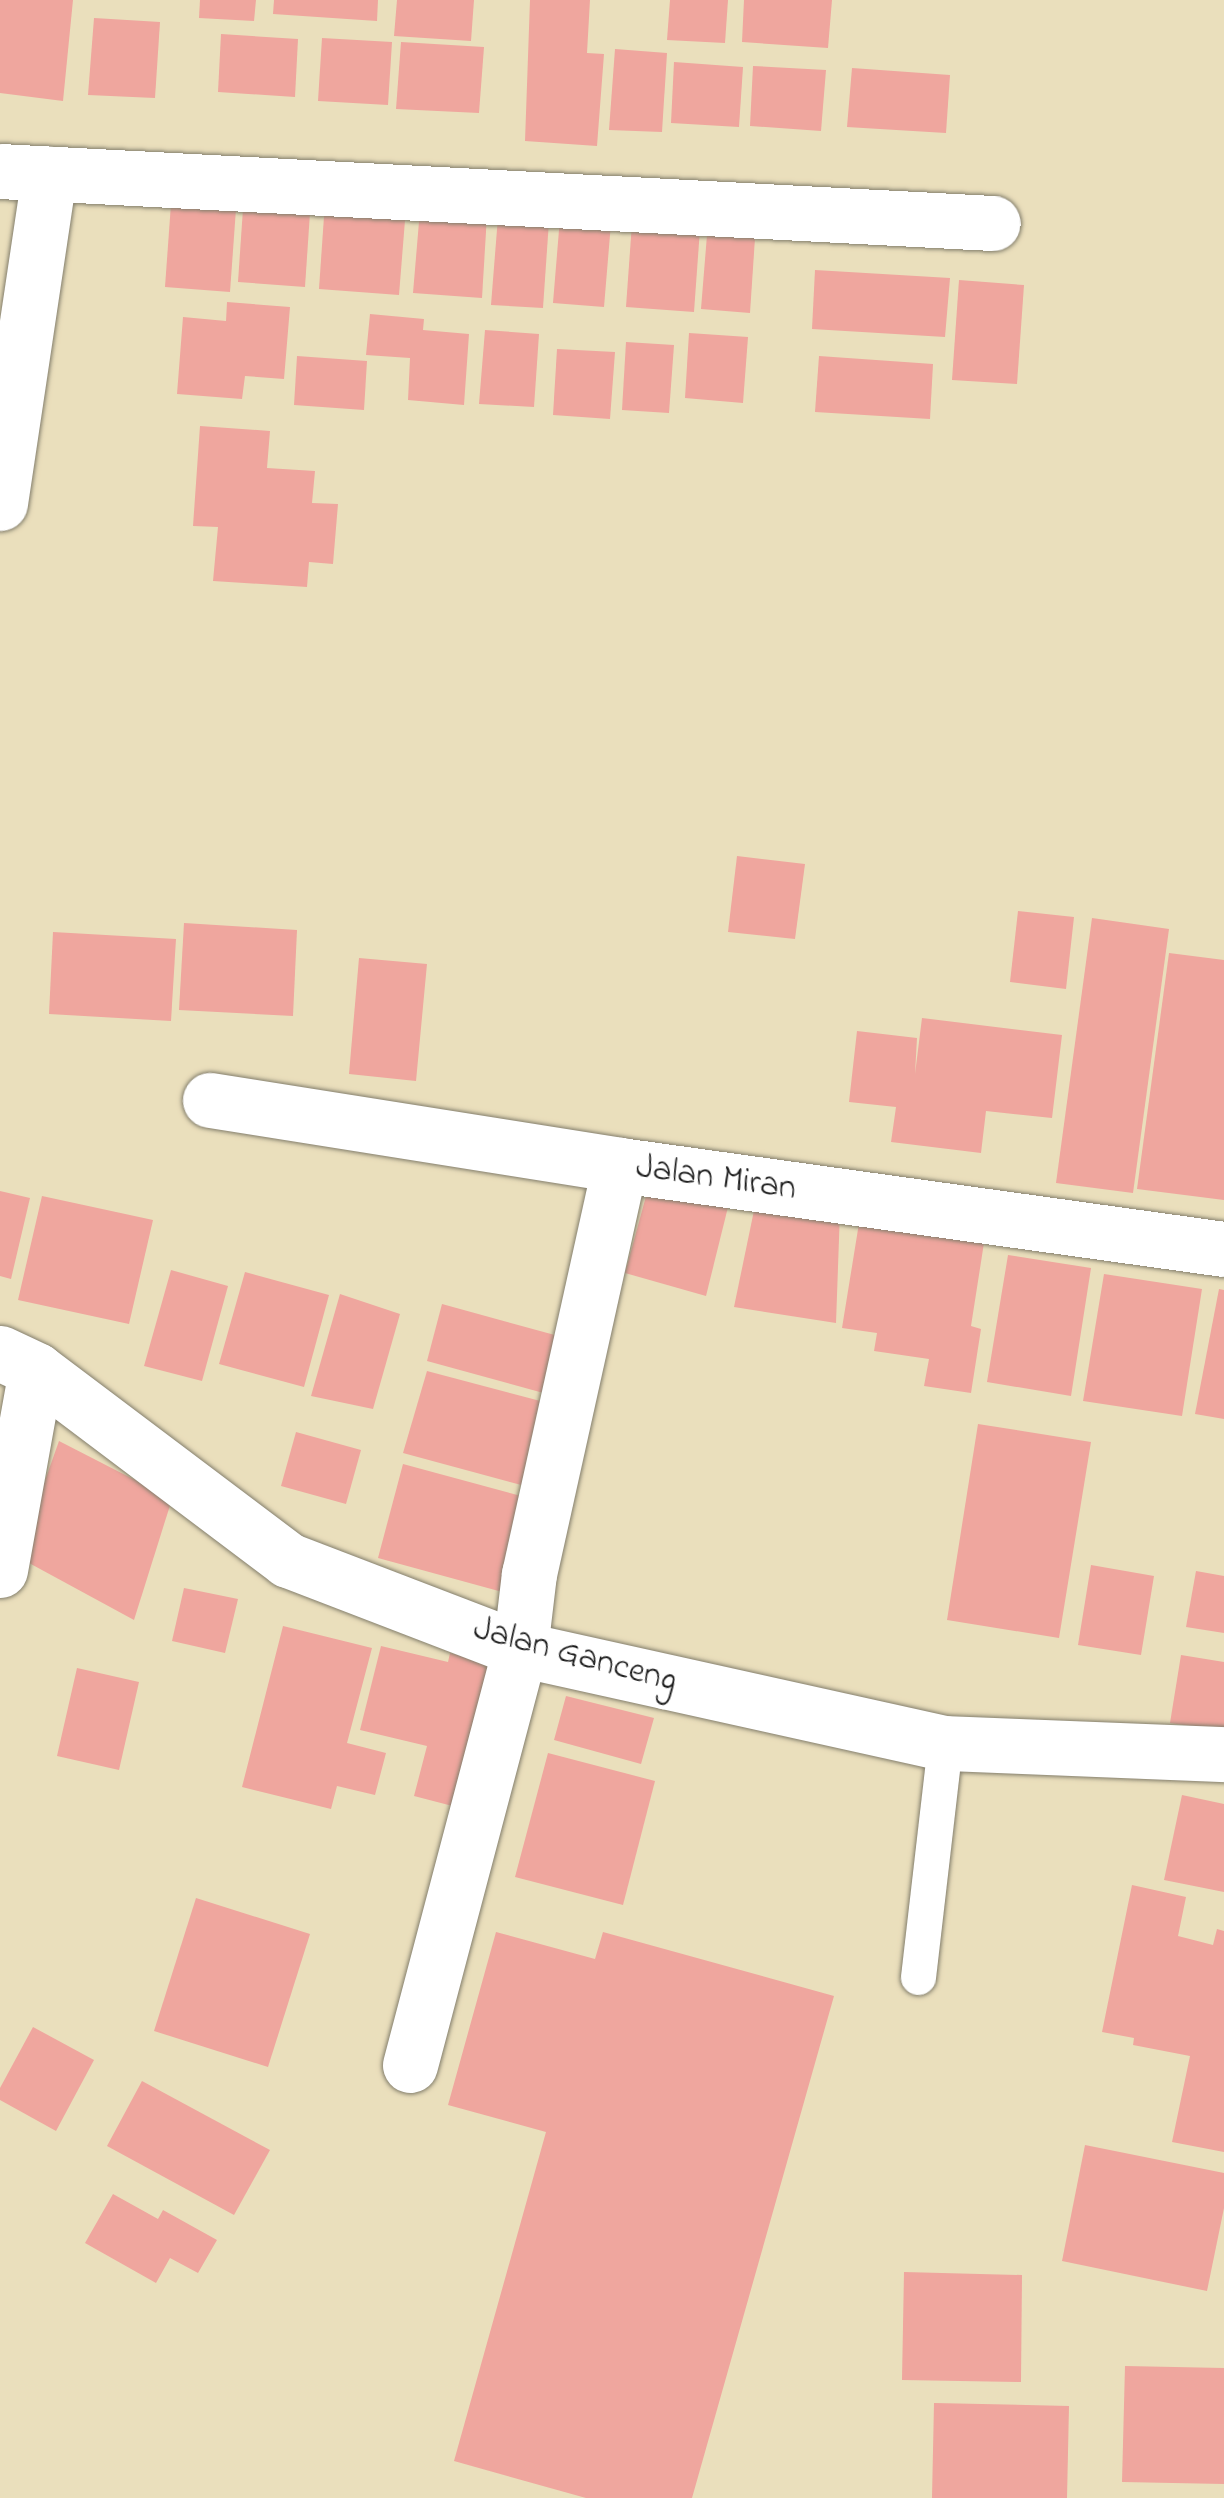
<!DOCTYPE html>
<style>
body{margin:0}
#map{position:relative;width:1224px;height:2498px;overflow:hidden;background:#eadfbc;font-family:"Indie Flower",sans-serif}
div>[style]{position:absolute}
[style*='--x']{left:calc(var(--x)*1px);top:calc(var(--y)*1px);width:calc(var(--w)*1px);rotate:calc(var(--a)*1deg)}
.building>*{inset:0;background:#efa69e}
.roads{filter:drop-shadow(0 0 2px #837e6c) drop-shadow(0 0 2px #837e6c)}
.service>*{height:35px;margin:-17.5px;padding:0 17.5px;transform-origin:17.5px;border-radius:17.5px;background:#fff}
.minor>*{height:55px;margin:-27.5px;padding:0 27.5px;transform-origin:27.5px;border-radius:27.5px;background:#fff}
.tertiary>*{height:55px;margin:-27.5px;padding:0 27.5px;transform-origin:27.5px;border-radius:27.5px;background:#fff}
span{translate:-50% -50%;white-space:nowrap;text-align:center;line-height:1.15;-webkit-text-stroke:8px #fff;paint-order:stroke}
.street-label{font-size:35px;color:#1c1c1c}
</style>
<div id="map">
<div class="building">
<i style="clip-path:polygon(0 0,73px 0,63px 101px,0 93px)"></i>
<i style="clip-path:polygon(200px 0,256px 0,254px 21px,199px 18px)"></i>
<i style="clip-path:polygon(274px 0,378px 0,377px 21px,273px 14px)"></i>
<i style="clip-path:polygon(397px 0,474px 0,471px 41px,394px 36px)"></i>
<i style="clip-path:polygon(530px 0,590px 0,587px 53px,604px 54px,597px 146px,525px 141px)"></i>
<i style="clip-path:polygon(670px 0,728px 0,725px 43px,667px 40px)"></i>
<i style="clip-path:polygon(744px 0,832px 0,828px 48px,742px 42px)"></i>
<i style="clip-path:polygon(94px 18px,160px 22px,155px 98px,88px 95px)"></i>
<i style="clip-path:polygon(221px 34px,298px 39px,295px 97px,218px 92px)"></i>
<i style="clip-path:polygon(322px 38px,392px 42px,388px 105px,318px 101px)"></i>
<i style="clip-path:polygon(401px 42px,484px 47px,479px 113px,396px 109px)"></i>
<i style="clip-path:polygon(615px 49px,667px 53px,662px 132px,609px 130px)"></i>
<i style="clip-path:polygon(674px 62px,743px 67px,739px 127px,671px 123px)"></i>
<i style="clip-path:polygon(753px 66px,826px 70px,821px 131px,750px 126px)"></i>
<i style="clip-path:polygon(852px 68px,950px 75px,946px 133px,847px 127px)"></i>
<i style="clip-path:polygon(172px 190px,237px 195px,230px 292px,165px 287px)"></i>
<i style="clip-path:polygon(244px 194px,311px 198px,305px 287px,238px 282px)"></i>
<i style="clip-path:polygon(325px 202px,406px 208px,399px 295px,319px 289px)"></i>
<i style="clip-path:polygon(420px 210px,487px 215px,482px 298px,413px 293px)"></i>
<i style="clip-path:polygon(498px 217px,549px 221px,543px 308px,491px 305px)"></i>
<i style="clip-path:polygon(560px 218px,611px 223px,604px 307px,553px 303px)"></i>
<i style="clip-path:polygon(632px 223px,700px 229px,694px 312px,626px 307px)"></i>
<i style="clip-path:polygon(707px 235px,755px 238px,750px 313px,701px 309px)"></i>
<i style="clip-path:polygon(815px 270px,950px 278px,945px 337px,812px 329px)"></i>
<i style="clip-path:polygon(959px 280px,1024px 285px,1017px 384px,952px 380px)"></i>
<i style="clip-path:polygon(227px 302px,290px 307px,284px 379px,245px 376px,242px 399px,177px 394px,183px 317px,226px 321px)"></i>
<i style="clip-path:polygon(370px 314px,424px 319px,423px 330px,469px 334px,464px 405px,408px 400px,410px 358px,366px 355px)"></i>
<i style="clip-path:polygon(485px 330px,539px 334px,534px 407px,479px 404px)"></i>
<i style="clip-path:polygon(689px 333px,748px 337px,743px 403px,685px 398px)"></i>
<i style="clip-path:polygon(626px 342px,674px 345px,669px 413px,622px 410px)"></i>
<i style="clip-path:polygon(557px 349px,615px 352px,610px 419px,553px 415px)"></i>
<i style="clip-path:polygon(297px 356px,367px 361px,364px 410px,294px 405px)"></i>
<i style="clip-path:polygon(819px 356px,933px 364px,930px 419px,815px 412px)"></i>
<i style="clip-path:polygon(200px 426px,270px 431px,267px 468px,315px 471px,312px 503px,338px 504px,333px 564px,309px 562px,307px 587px,213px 581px,218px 527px,193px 526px)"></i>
<i style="clip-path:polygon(737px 856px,805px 864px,795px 939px,728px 932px)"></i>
<i style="clip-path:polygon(1018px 911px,1074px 917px,1066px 989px,1010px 982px)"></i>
<i style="clip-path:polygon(1092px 918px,1169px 929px,1133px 1193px,1056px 1183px)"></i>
<i style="clip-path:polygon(184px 923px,297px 930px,293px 1016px,179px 1010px)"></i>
<i style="clip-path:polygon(53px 932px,176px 939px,171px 1021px,49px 1014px)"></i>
<i style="clip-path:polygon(1169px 953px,1224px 960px,1224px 1200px,1137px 1189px)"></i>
<i style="clip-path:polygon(359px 958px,427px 964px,416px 1081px,349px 1074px)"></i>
<i style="clip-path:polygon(922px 1018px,1062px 1035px,1052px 1118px,986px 1111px,981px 1153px,891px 1142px,896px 1107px,849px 1102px,857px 1031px,917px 1038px,915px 1074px)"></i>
<i style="clip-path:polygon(651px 1178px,729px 1203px,706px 1296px,625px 1273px)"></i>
<i style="clip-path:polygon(0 1191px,30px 1198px,11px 1279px,0 1276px)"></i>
<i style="clip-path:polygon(42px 1196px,153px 1220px,129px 1324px,18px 1300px)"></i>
<i style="clip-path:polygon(757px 1196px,840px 1211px,836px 1323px,734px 1307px)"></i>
<i style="clip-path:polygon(860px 1217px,986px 1230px,971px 1326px,981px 1329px,971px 1393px,924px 1386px,929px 1359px,874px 1351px,877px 1333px,842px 1328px)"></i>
<i style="clip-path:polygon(1008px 1255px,1091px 1268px,1071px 1396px,987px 1382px)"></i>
<i style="clip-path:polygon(171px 1270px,228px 1286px,202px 1381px,144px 1366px)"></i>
<i style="clip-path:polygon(245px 1272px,329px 1295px,304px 1387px,219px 1364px)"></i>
<i style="clip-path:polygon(1104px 1274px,1202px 1289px,1182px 1416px,1083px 1401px)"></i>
<i style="clip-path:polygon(1219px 1289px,1224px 1290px,1224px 1419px,1195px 1414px)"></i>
<i style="clip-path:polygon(340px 1294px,400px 1314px,373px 1409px,311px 1396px)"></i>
<i style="clip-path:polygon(442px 1304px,562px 1337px,547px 1394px,427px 1361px)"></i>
<i style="clip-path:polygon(427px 1371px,548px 1403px,525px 1486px,403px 1453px)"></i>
<i style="clip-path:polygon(978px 1424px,1091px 1442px,1059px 1638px,947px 1620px)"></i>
<i style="clip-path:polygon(296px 1432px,361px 1450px,346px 1504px,281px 1486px)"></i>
<i style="clip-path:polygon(59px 1441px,172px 1499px,134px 1620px,18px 1557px)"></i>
<i style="clip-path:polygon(403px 1464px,532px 1499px,506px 1593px,378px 1558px)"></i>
<i style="clip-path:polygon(1091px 1565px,1154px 1576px,1141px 1655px,1078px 1645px)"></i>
<i style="clip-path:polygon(1196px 1571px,1224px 1576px,1224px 1633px,1186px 1627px)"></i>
<i style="clip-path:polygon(184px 1588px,238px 1599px,225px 1653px,172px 1641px)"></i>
<i style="clip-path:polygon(283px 1626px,372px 1648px,347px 1743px,386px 1753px,375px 1795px,337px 1786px,331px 1809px,242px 1787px)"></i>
<i style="clip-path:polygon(381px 1646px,448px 1662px,450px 1653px,501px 1666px,464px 1809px,414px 1796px,427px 1746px,360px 1730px)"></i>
<i style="clip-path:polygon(1181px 1655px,1224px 1662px,1224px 1731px,1170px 1723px)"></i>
<i style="clip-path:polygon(77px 1668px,139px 1682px,119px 1770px,57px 1756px)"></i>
<i style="clip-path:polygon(566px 1696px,654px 1718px,641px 1764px,554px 1740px)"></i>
<i style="clip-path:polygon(548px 1753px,655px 1781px,623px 1905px,515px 1877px)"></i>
<i style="clip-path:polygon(1182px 1795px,1224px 1804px,1224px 1892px,1164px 1880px)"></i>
<i style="clip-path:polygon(1132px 1885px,1186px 1897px,1178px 1936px,1213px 1945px,1217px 1929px,1224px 1931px,1224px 2152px,1172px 2142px,1190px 2056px,1133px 2045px,1134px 2038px,1102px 2032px)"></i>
<i style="clip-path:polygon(196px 1898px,310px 1934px,268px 2067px,154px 2031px)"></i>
<i style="clip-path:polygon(496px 1932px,595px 1959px,603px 1932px,834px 1996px,692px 2498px,586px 2498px,454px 2461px,546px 2132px,448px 2105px)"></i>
<i style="clip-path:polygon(33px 2027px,94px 2060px,56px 2131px,0 2100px,0 2088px)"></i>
<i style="clip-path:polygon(142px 2081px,270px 2150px,234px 2215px,107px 2146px)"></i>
<i style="clip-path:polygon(1085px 2145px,1224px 2173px,1224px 2208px,1207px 2291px,1062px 2261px)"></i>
<i style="clip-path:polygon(113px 2194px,158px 2219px,163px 2210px,217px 2240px,198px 2273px,170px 2258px,156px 2283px,85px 2243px)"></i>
<i style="clip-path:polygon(904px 2272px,1022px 2275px,1021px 2382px,902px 2380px)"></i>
<i style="clip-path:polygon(1125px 2366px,1224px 2368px,1224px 2484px,1122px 2482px)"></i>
<i style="clip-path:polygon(934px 2403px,1069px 2406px,1067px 2498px,932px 2498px)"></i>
</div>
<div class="roads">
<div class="service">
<i style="--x:918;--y:1977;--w:236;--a:-83.4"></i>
</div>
<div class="minor">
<i style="--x:0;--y:171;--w:994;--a:3"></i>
<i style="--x:0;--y:503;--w:333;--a:-81.5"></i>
<i style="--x:210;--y:1100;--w:415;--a:9"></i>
<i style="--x:620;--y:1165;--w:610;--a:7.92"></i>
<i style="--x:0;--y:1570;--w:203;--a:-79.8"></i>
<i style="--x:410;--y:2065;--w:430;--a:-75.2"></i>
<i style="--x:520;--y:1649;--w:76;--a:-83.2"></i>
<i style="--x:529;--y:1574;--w:419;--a:-77.5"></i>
</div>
<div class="tertiary">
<i style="--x:0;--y:1353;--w:40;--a:25"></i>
<i style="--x:36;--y:1370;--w:316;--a:37"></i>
<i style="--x:288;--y:1560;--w:248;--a:21"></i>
<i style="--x:520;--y:1649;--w:435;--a:12.5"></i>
<i style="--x:945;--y:1743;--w:279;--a:2.3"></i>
</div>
</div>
<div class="street-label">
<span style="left:716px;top:1179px;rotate:8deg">Jalan Miran</span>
<span style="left:575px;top:1656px;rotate:15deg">Jalan Ganceng</span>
</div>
</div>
